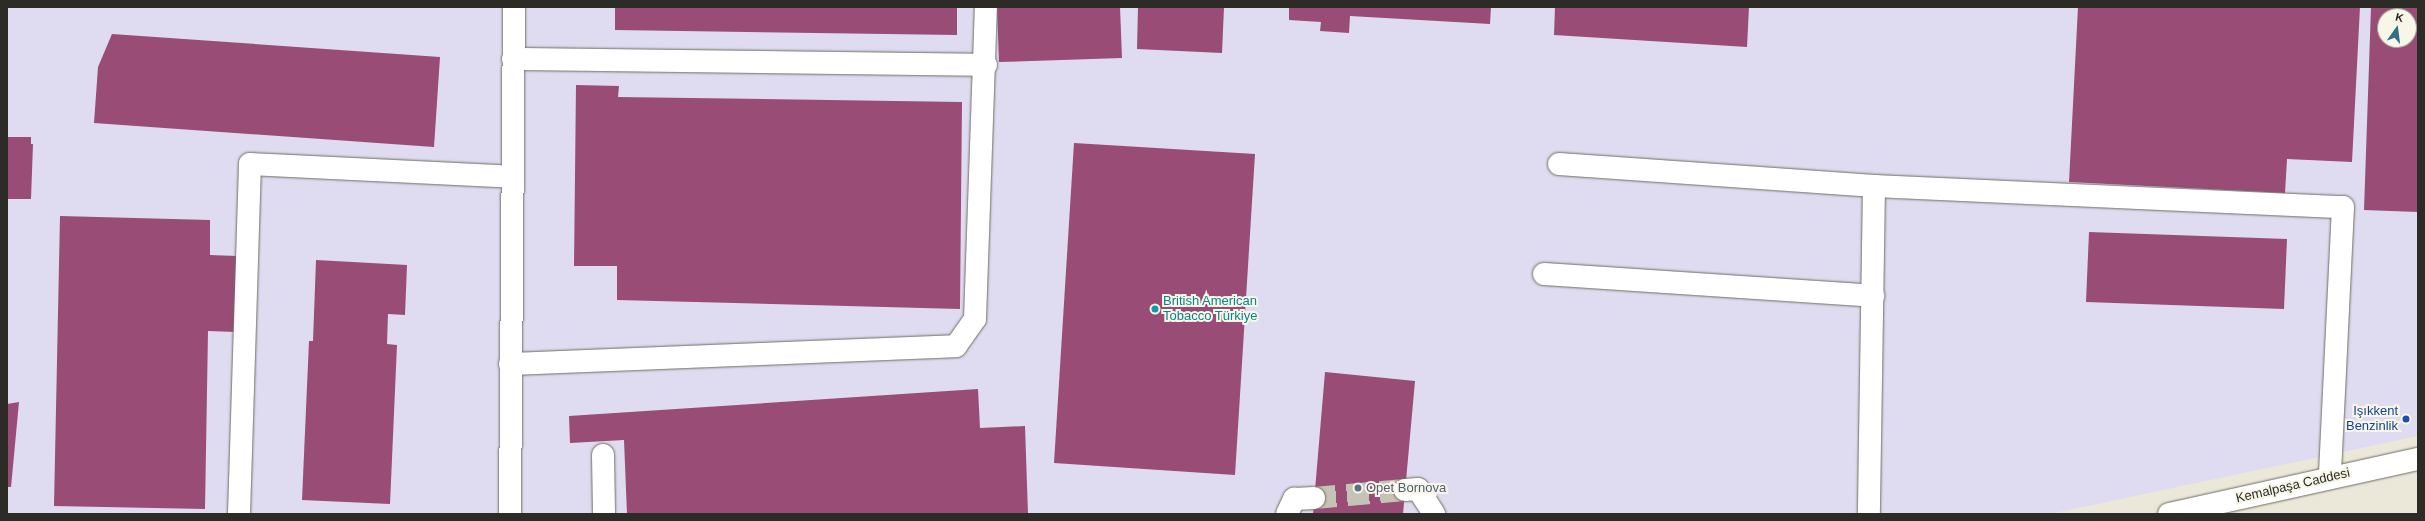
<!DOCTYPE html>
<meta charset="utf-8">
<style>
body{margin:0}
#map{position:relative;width:2425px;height:521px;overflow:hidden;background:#ebe8da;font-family:Arial,sans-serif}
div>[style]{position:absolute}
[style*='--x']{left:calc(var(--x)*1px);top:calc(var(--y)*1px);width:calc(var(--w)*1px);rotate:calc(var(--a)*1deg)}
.industrial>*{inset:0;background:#dfdbf0}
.building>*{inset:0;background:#984c76}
.minor-tunnel>*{height:22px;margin-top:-11px;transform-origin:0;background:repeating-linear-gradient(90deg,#c5c2b6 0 22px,transparent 0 33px)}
.roads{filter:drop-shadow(0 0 1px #6f6d61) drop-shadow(0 0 1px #6f6d61)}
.minor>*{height:22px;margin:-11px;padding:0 11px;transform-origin:11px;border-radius:11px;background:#fff}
.major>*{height:22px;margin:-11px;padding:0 11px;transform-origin:11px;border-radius:11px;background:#fff}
.dots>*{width:11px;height:11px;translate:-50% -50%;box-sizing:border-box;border:2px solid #f8f6e7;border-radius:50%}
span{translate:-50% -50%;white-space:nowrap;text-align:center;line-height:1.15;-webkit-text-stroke:4px #f8f6e7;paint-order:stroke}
.culture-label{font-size:13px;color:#0d838f}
.left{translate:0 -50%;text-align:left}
.transit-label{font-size:13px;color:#164399}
.right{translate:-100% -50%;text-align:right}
.street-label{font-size:13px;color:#2c2b26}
.service-label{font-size:13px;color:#4e5e75}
.frame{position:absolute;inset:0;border:8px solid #2c2b26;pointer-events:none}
.north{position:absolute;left:2377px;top:8px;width:40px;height:40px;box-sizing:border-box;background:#f8f6e7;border:1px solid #a6a59a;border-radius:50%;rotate:14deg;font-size:11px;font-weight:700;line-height:16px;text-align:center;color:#2c2b26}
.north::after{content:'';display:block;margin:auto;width:14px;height:18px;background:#307084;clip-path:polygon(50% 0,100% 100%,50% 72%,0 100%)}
</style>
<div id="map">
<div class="industrial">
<i style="clip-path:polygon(evenodd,7px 7px,2418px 7px,2418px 436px,2050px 514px,7px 514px,7px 7px,2385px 16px,2409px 16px,2409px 40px,2385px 40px,2385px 16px)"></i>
</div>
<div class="building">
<i style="clip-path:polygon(615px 7px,957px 7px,957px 35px,615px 30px)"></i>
<i style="clip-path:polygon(997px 7px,1120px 7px,1122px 58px,999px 62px)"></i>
<i style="clip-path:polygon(1138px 7px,1224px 7px,1222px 53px,1137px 49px)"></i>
<i style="clip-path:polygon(1289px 7px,1491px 7px,1490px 24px,1350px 16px,1349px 33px,1320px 31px,1321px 22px,1289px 20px)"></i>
<i style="clip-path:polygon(1555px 7px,1749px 7px,1747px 47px,1554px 35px)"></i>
<i style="clip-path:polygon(2078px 7px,2360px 7px,2352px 162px,2287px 159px,2285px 193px,2069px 182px)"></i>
<i style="clip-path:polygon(evenodd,2371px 7px,2418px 7px,2418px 212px,2364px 210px,2371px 7px,2385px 16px,2409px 16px,2409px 40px,2385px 40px,2385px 16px)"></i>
<i style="clip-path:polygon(112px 34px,440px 57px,434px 147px,94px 123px,98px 67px)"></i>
<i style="clip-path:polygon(576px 85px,619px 86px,618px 97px,962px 102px,960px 309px,617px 300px,617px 266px,574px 266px)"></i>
<i style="clip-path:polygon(7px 137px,31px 137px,31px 144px,33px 144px,31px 199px,7px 199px)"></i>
<i style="clip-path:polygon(1074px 143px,1255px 154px,1235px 475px,1054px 463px)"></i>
<i style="clip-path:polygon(60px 216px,210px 220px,210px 255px,237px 256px,236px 332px,208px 331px,205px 509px,54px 506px)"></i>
<i style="clip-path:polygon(2089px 232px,2287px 239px,2284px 309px,2086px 302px)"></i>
<i style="clip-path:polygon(316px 260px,407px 265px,405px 315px,388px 314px,387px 344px,397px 345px,390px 504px,302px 500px,309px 341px,313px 341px)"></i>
<i style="clip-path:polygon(1325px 372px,1415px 381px,1403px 514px,1313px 514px)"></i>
<i style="clip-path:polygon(978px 389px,980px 428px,1025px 426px,1028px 514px,627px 514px,624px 440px,570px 443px,569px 416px)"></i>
<i style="clip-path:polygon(19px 402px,11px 487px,7px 487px,7px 404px)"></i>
</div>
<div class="minor-tunnel">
<i style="--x:1314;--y:498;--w:91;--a:-5"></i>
</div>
<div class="roads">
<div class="minor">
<i style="--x:513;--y:59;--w:473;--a:0.7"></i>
<i style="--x:1559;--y:164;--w:316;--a:4"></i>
<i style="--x:1874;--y:186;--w:328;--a:90.9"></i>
<i style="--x:1874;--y:186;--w:469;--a:2.6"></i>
<i style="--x:2343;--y:207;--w:270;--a:92.8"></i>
<i style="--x:1544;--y:274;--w:330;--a:3.8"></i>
<i style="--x:510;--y:364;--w:446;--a:-2.3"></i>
<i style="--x:956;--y:346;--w:33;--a:-55"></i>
<i style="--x:975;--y:319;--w:312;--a:-88"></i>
<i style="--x:603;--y:455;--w:59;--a:89"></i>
<i style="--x:1405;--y:490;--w:13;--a:-4"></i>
<i style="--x:1418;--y:489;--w:30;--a:57"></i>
<i style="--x:239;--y:514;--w:350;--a:-88.2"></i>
<i style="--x:250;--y:164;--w:262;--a:2.8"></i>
<i style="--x:510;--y:514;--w:507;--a:-89.55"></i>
<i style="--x:1287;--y:514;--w:17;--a:-65"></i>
<i style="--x:1294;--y:499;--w:20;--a:-3"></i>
</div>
<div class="major">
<i style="--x:2169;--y:514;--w:255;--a:-12.5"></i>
</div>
</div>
<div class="dots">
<i style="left:1155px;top:309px;background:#0f9aa8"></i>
<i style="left:2406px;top:419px;background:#1a4fb4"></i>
<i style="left:1358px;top:488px;background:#5c6f8a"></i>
</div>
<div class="culture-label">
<span class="left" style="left:1163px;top:309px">British American<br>Tobacco Türkiye</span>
</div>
<div class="transit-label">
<span class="right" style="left:2398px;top:419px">Işıkkent<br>Benzinlik</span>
</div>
<div class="street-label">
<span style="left:2293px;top:486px;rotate:-13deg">Kemalpaşa Caddesi</span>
</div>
<div class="service-label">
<span class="left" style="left:1366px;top:488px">Opet Bornova</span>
</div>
<div class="frame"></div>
<div class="north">K</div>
</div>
